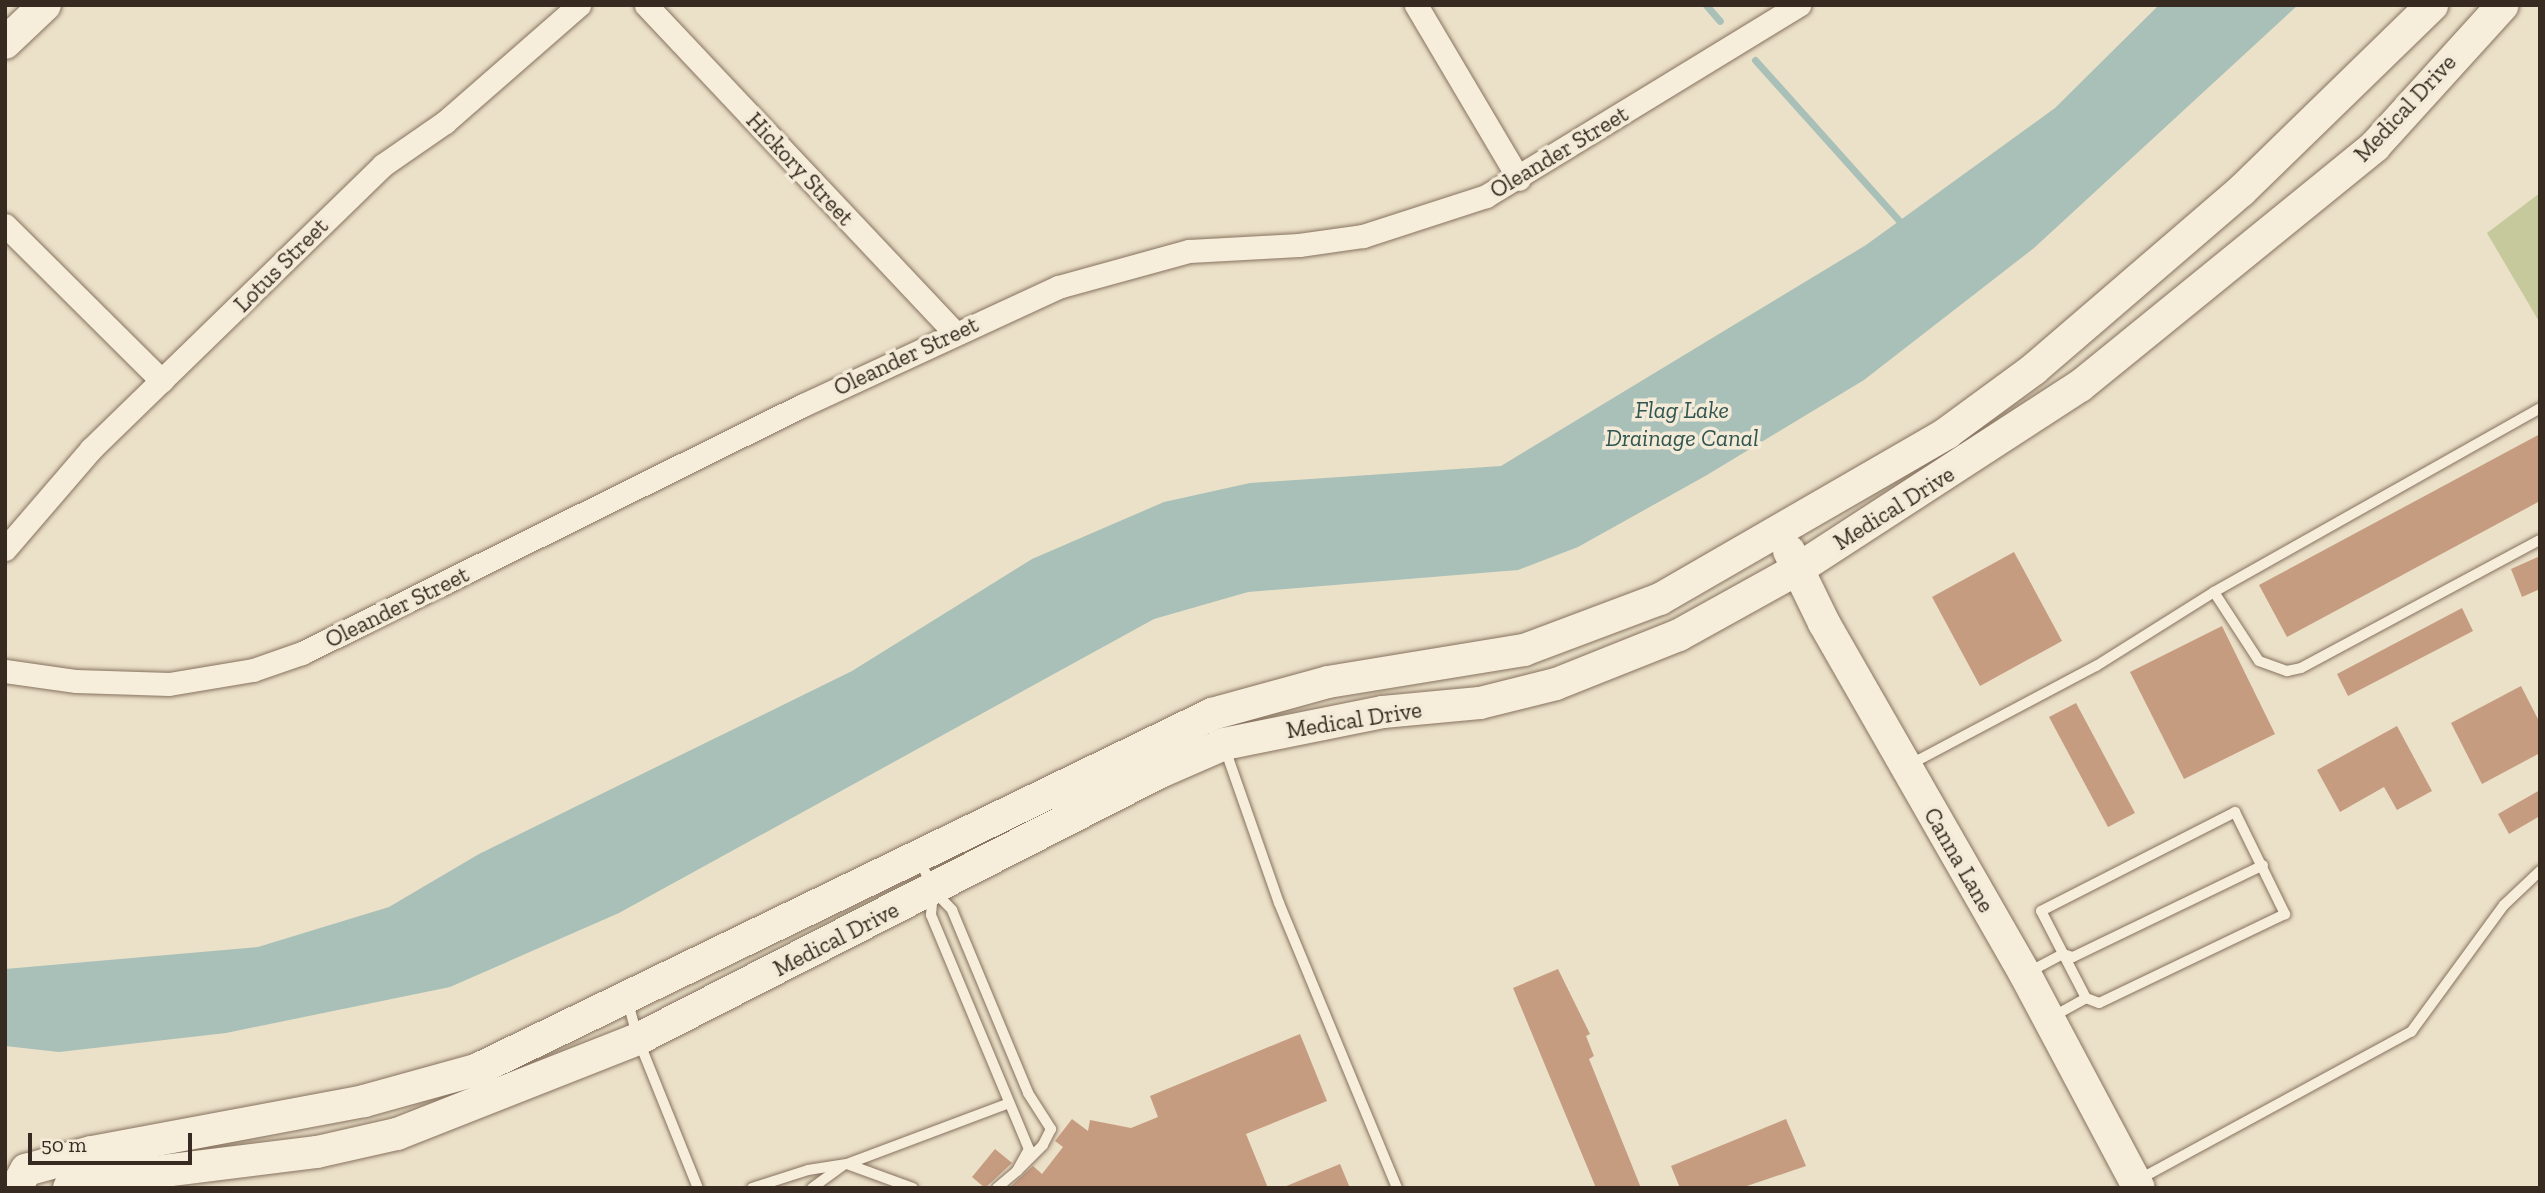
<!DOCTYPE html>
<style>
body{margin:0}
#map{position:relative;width:2545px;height:1193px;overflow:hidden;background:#ebe0c8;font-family:"Zilla Slab",serif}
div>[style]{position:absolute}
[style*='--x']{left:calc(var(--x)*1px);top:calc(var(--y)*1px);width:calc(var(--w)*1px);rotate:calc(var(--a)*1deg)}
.green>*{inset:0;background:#c5c99c}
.water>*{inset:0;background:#a8c0b8}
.stream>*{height:7px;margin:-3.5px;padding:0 3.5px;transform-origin:3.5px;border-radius:3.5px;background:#a8c0b8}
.building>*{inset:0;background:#c69c81}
.roads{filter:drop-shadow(0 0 2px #86725e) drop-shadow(0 0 2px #86725e)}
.lane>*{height:10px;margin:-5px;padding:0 5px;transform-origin:5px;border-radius:5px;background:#f6eddb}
.street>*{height:23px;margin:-11.5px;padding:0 11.5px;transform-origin:11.5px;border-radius:11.5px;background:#f6eddb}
.secondary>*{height:32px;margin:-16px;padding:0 16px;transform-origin:16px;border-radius:16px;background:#f6eddb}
span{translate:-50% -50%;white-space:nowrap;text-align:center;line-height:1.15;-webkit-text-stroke:7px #f3ead7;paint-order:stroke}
.street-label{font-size:23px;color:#372b21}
.water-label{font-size:24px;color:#315652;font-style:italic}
.frame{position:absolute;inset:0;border:7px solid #372b21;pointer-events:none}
.scale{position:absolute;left:28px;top:1133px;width:164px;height:32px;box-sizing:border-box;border:4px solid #372b21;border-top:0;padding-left:9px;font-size:21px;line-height:24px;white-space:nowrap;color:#372b21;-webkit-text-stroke:5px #f3ead7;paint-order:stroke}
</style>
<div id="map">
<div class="green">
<i style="clip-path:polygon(2540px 193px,2540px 323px,2487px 233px)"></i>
</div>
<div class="water">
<i style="clip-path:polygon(2159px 5px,2298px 5px,2034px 248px,1864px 380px,1707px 475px,1578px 547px,1518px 570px,1248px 592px,1154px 619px,619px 913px,450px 987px,226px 1033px,59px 1052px,5px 1046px,5px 969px,258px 947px,389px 907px,479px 854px,852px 671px,1032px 559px,1164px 502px,1250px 483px,1501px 466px,1866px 245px,2055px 108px)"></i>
</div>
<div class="stream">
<i style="--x:1706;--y:5;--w:21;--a:49"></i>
<i style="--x:1755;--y:60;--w:223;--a:48.1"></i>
</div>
<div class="building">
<i style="clip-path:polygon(2540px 434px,2540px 501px,2287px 637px,2259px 585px)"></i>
<i style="clip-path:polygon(2014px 552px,2062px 641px,1980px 686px,1932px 597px)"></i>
<i style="clip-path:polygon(2540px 556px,2540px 589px,2522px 597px,2511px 569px)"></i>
<i style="clip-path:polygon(2462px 608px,2473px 631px,2348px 696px,2337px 674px)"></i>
<i style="clip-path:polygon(2222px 626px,2275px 734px,2184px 779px,2130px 672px)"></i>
<i style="clip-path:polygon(2521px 686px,2540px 723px,2540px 753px,2482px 784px,2451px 723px)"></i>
<i style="clip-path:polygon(2076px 703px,2135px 813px,2108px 827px,2049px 717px)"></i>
<i style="clip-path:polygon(2397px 726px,2432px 791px,2397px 810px,2384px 787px,2340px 812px,2317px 770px)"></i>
<i style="clip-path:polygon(2540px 790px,2540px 816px,2509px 834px,2498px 814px)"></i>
<i style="clip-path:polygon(1558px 969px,1590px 1034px,1586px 1036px,1594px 1056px,1589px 1059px,1641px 1188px,1596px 1188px,1513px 988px)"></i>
<i style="clip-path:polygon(1300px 1034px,1327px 1101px,1246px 1134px,1268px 1188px,1009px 1188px,1033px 1166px,1042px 1174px,1063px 1147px,1055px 1141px,1072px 1119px,1088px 1131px,1090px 1120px,1131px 1128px,1158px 1117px,1150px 1096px)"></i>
<i style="clip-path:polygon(1786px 1119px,1806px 1166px,1741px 1188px,1680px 1188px,1671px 1166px)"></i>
<i style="clip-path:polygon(995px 1149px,1012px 1163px,985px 1188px,972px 1177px)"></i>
<i style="clip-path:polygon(1340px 1164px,1350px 1188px,1284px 1188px,1284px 1187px)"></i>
</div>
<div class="roads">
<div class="lane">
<i style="--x:2214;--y:592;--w:82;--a:56.9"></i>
<i style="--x:2259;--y:661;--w:30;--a:20"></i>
<i style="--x:2287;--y:671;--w:14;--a:-12"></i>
<i style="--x:2301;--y:668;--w:271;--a:-28.2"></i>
<i style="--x:1224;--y:746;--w:166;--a:70.7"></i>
<i style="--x:1279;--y:903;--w:308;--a:67.5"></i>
<i style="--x:1907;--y:766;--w:214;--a:-27.9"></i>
<i style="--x:2096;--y:666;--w:139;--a:-32.1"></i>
<i style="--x:2214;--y:592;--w:374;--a:-29.4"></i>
<i style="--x:2235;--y:812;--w:114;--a:63.9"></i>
<i style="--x:2285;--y:914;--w:206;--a:154.4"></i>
<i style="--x:2099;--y:1003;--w:14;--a:-159"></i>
<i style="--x:2086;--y:998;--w:98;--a:-117.3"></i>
<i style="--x:2041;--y:911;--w:218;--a:-27"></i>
<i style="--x:919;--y:858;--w:35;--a:66"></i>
<i style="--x:933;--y:890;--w:28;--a:46"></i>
<i style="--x:952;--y:910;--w:198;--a:67.4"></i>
<i style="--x:1028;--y:1093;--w:43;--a:57.4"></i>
<i style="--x:1051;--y:1129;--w:18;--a:117"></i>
<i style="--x:1043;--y:1145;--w:37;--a:135"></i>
<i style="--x:933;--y:892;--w:23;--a:95"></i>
<i style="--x:931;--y:915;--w:254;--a:67.3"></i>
<i style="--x:1029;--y:1149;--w:25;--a:119"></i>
<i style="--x:1017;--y:1171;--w:26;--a:140"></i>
<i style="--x:2029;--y:972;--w:38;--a:-28"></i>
<i style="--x:2063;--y:954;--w:10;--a:17"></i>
<i style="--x:2073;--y:957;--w:211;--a:-25.8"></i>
<i style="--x:627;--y:999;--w:41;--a:74.6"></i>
<i style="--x:638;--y:1039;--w:161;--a:68.1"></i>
<i style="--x:2052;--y:1017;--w:39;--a:-29"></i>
<i style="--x:847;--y:1164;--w:70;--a:20"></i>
<i style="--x:2138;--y:1180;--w:311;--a:-28.5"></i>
<i style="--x:2411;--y:1032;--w:157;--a:-53.8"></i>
<i style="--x:2504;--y:905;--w:50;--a:-43.4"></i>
<i style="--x:752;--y:1188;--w:59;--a:-17.8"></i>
<i style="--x:808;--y:1170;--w:39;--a:-9"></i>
<i style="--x:847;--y:1164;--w:171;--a:-20.6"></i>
<i style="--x:812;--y:1188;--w:39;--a:-36"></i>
</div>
<div class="street">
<i style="--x:646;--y:5;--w:449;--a:46.7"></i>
<i style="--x:1416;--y:5;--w:202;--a:59.4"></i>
<i style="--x:5;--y:225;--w:221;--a:44.8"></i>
<i style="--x:5;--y:549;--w:132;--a:-49.3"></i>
<i style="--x:91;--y:449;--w:407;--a:-44.2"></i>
<i style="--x:383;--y:165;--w:75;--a:-34.7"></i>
<i style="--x:445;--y:122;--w:178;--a:-41.1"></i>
<i style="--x:5;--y:671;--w:72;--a:8"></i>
<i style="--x:76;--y:681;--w:93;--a:1.8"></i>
<i style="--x:169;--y:684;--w:85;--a:-9.5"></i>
<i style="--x:253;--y:670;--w:52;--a:-19.1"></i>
<i style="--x:302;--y:653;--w:559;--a:-26.34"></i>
<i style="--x:803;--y:405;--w:281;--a:-24.8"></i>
<i style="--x:1058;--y:287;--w:136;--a:-15.4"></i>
<i style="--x:1189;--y:251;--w:110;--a:-3.1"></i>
<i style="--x:1299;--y:245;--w:65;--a:-8"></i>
<i style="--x:1363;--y:236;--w:129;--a:-18"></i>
<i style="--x:1486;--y:196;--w:367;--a:-31.4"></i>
</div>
<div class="secondary">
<i style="--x:5;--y:43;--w:55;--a:-43.5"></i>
<i style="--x:1789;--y:551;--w:80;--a:64.1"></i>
<i style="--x:1824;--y:623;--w:404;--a:60.2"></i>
<i style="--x:2025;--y:974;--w:242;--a:62"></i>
<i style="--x:16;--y:1188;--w:21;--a:-61"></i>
<i style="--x:26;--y:1170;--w:68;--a:-15.3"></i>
<i style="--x:92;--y:1152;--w:277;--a:-10.6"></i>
<i style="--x:364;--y:1101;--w:116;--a:-15.5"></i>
<i style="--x:476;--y:1070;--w:818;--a:-25.81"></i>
<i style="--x:1212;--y:714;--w:120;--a:-15.4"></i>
<i style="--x:1328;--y:682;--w:199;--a:-9.3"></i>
<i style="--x:1524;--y:650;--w:145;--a:-20.6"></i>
<i style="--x:1660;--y:599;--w:332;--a:-30"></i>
<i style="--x:1947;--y:433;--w:108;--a:-36.3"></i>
<i style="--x:2034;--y:369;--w:273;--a:-40.7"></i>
<i style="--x:2241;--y:191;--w:267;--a:-44.2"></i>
<i style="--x:69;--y:1188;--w:16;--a:-27"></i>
<i style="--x:83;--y:1181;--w:236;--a:-7.1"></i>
<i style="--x:317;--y:1152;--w:82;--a:-12.7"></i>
<i style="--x:397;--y:1134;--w:259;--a:-21.5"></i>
<i style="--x:638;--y:1039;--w:586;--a:-27.09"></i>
<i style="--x:1160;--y:772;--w:70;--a:-23.6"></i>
<i style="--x:1224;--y:744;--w:162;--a:-11.4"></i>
<i style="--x:1383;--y:712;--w:97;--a:-5.3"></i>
<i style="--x:1480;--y:703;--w:78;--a:-14"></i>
<i style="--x:1556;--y:684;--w:132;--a:-21.7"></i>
<i style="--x:1679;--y:635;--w:136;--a:-29"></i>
<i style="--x:1798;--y:569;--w:336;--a:-33"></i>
<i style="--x:2080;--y:386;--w:380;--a:-39.1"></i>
<i style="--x:2375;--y:146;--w:190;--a:-47.8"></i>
</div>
</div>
<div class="street-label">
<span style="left:2405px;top:108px;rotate:-47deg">Medical Drive</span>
<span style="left:1559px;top:152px;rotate:-31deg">Oleander Street</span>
<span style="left:800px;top:169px;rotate:47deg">Hickory Street</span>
<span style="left:281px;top:265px;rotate:-45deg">Lotus Street</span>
<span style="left:906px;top:356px;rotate:-25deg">Oleander Street</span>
<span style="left:1894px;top:508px;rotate:-32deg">Medical Drive</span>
<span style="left:397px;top:607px;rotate:-26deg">Oleander Street</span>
<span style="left:1354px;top:720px;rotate:-9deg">Medical Drive</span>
<span style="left:1959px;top:860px;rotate:60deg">Canna Lane</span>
<span style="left:836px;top:939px;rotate:-27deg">Medical Drive</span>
</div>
<div class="water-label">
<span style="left:1682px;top:424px">Flag Lake<br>Drainage Canal</span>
</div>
<div class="frame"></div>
<div class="scale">50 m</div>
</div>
